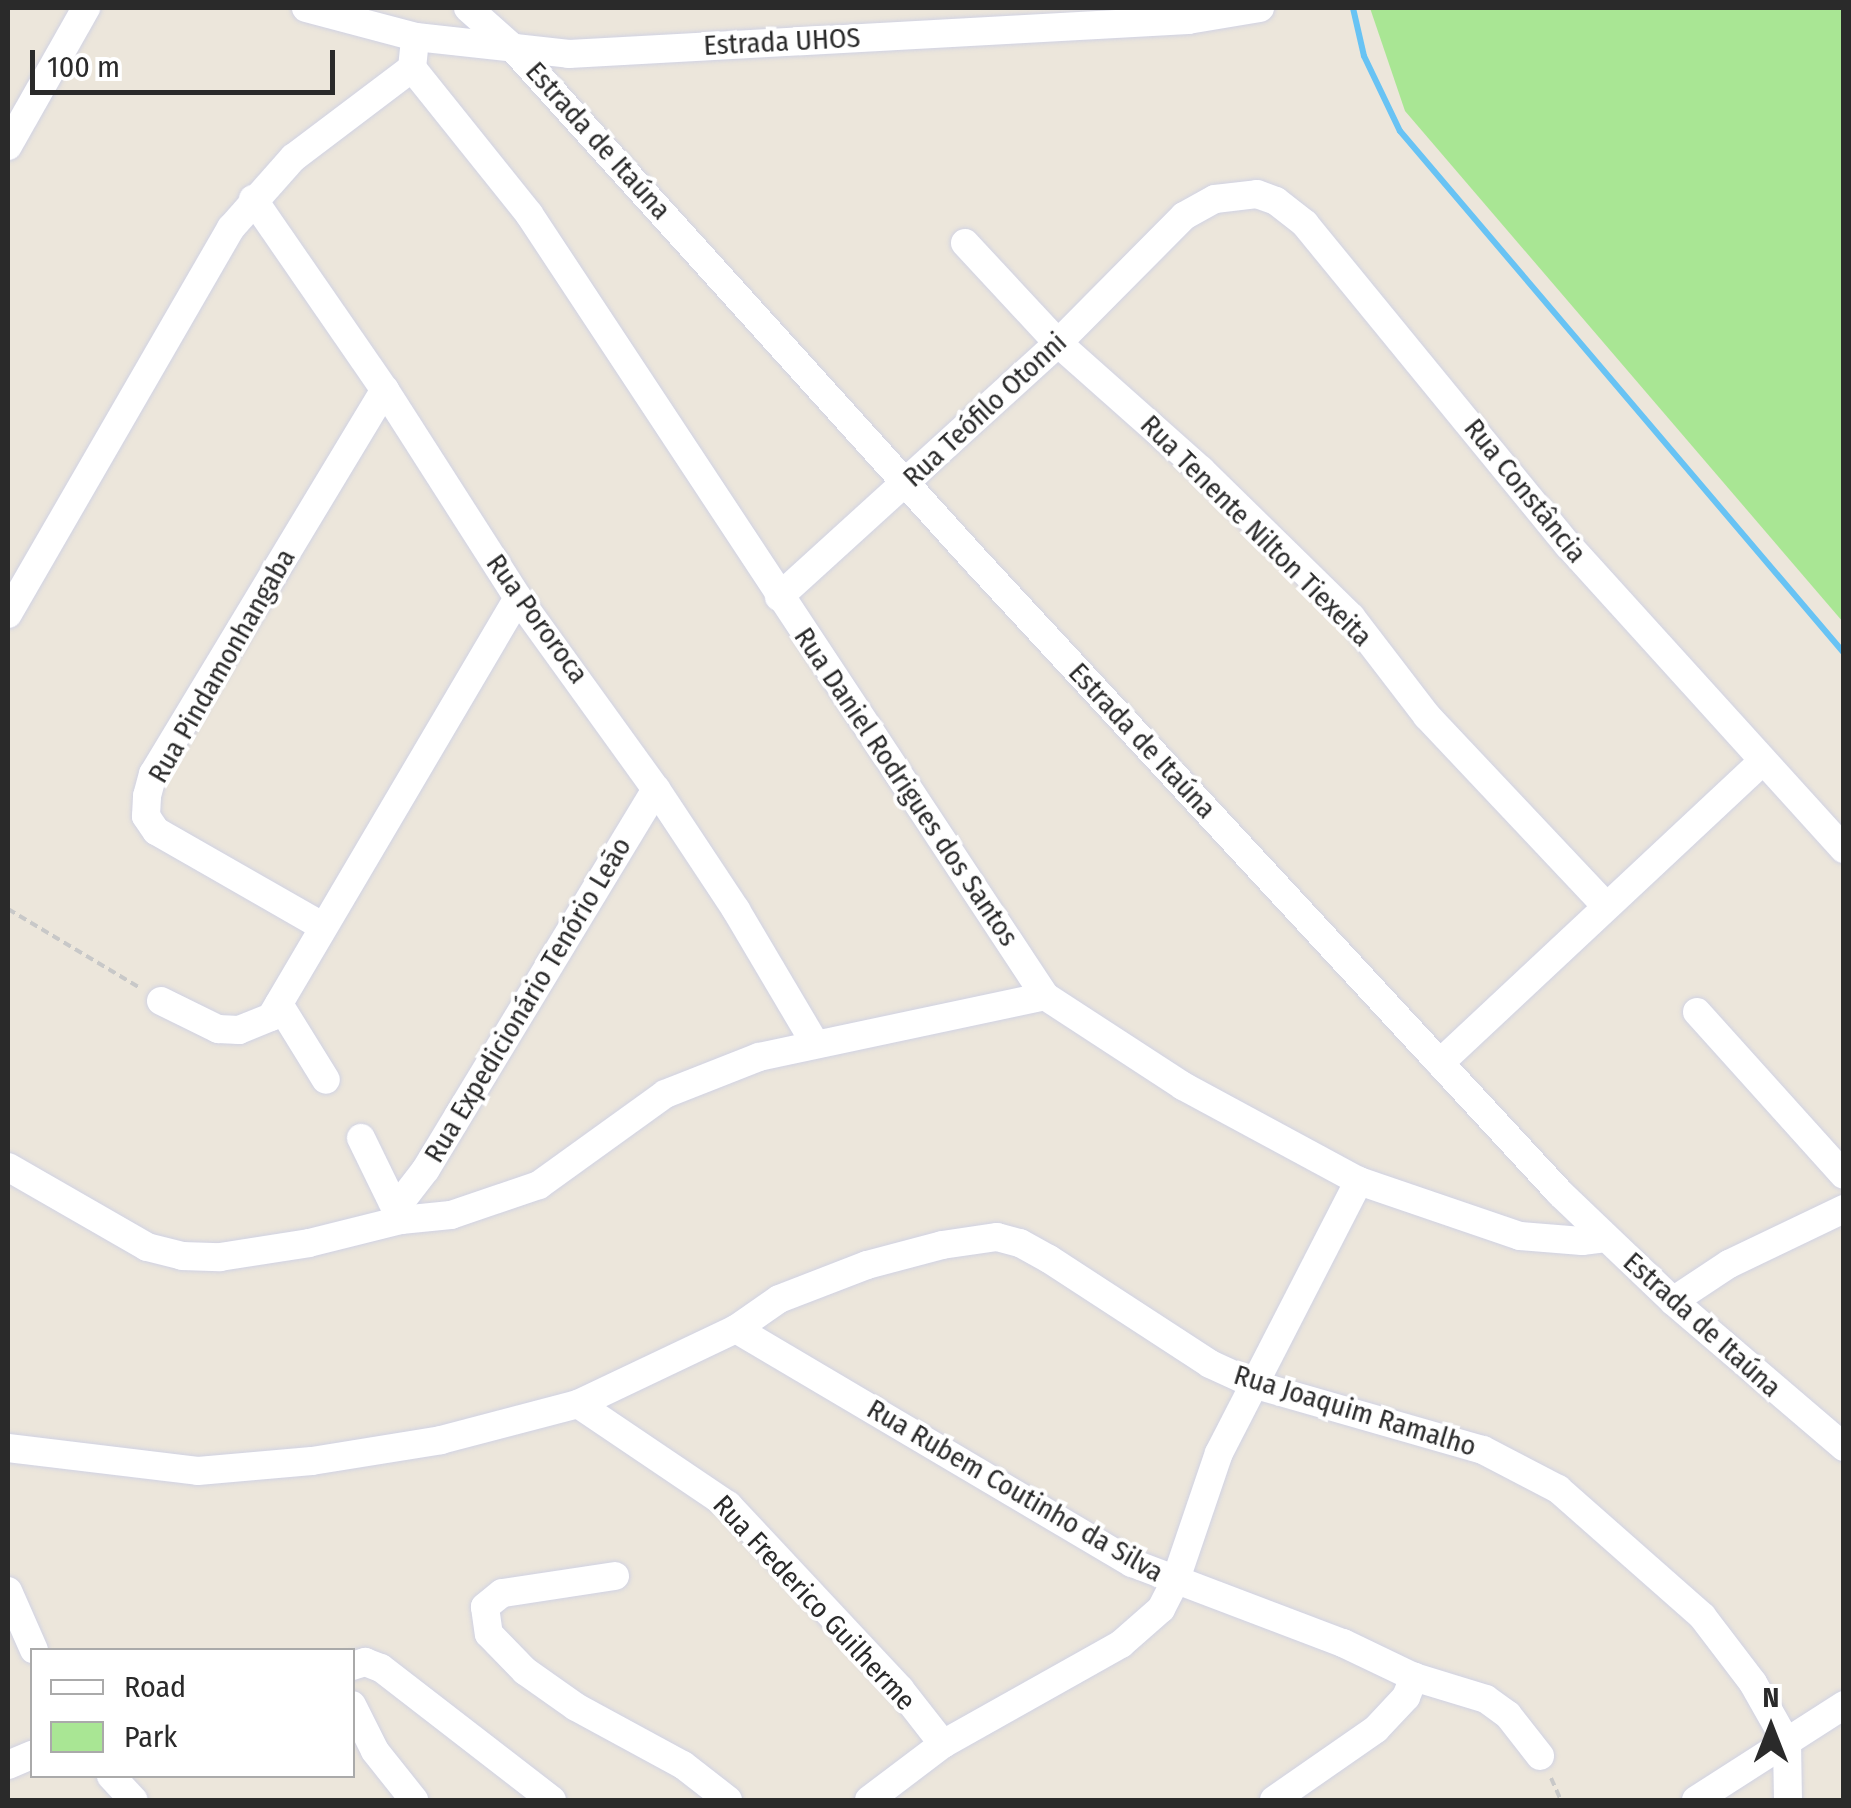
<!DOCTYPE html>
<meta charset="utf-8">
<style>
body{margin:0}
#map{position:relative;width:1851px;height:1808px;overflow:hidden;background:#ece6db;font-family:"Fira Sans Condensed",sans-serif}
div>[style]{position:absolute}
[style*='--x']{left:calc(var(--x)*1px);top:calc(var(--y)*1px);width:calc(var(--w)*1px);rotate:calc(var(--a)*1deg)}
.green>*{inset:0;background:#a9e694}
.stream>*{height:6px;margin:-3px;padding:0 3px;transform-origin:3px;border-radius:3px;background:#68c3f4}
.path>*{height:4px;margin-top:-2px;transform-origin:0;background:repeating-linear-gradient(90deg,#c8c8c8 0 8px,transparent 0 13px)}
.roads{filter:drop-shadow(0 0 2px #d0d2e3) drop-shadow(0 0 2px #d0d2e3)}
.minor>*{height:28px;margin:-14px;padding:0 14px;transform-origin:14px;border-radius:14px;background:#fff}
span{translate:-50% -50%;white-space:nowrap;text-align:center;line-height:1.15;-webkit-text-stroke:8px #fff;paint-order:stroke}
.street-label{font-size:28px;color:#2a2a2a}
.frame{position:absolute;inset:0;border:10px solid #2a2a2a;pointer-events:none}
.legend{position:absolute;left:30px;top:1648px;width:325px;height:130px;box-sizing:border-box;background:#fff;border:2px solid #aaa;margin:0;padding:12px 18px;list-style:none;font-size:30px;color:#2a2a2a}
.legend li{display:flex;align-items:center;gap:20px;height:50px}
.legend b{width:50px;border:2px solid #aaa}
.north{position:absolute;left:1721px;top:1678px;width:100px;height:100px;-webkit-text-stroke:8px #fff;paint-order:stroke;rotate:0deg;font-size:28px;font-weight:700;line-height:40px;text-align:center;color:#2a2a2a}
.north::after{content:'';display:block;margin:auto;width:35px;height:45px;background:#2a2a2a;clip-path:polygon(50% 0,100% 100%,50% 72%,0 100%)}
.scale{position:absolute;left:30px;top:50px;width:305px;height:45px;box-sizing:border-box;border:5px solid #2a2a2a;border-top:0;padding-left:12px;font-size:30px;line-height:35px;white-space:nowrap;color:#2a2a2a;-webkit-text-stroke:8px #fff;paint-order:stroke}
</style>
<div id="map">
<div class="green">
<i style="clip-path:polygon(1370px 8px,1843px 8px,1843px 622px,1405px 111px)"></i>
</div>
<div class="stream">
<i style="--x:1353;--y:8;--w:49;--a:77.1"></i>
<i style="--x:1364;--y:56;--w:83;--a:64.4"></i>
<i style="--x:1400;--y:131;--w:685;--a:49.62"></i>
</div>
<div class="path">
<i style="--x:8;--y:909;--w:154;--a:30.9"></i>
<i style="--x:1551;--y:1778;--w:24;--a:66"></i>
</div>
<div class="roads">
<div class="minor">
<i style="--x:306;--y:8;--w:114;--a:14.8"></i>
<i style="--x:416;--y:37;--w:154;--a:6.3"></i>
<i style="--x:569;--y:54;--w:620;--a:-3.14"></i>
<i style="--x:1188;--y:20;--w:73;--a:-9.5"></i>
<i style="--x:468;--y:8;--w:59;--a:41.6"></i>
<i style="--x:512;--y:47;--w:692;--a:47.93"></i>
<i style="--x:976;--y:561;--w:861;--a:47.26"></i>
<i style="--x:1560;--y:1193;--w:156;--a:43.7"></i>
<i style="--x:1673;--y:1301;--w:225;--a:40.5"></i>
<i style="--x:412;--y:68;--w:187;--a:51.3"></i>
<i style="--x:529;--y:214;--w:937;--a:56.58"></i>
<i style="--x:1045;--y:996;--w:165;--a:33.1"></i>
<i style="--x:1183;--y:1086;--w:200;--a:28.4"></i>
<i style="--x:1359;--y:1181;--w:170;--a:18.9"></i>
<i style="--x:1520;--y:1236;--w:62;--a:4.6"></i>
<i style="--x:1582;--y:1241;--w:24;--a:-7"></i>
<i style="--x:8;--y:146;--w:159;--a:-60.5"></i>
<i style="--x:253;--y:199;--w:232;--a:55.4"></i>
<i style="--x:385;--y:390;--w:247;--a:57.4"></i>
<i style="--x:518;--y:598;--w:236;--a:54.2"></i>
<i style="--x:656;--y:789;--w:145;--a:56.5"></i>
<i style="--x:736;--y:910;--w:153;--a:59.4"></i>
<i style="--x:965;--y:243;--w:137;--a:47.1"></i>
<i style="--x:1058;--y:343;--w:191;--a:41.6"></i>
<i style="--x:1201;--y:470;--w:210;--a:44.4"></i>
<i style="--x:1351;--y:617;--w:125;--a:52.5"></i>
<i style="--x:1427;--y:716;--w:260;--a:46.7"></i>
<i style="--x:779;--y:597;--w:377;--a:-42.3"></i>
<i style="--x:1058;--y:343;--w:179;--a:-45.2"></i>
<i style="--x:1184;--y:216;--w:35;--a:-29"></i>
<i style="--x:1215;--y:199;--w:42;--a:-6.8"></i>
<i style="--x:1257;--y:194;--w:20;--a:20"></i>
<i style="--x:1276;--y:201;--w:37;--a:38"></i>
<i style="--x:1305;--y:224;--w:416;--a:50.7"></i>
<i style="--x:1569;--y:546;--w:409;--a:47.8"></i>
<i style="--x:8;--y:614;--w:446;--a:-60"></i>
<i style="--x:231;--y:228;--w:94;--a:-48.5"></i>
<i style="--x:293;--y:158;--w:149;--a:-37.1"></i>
<i style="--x:412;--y:68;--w:20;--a:-84"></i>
<i style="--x:322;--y:926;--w:191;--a:-150.2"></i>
<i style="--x:156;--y:831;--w:18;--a:-124"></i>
<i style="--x:146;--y:816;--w:20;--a:-87"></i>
<i style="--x:147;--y:796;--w:23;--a:-75"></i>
<i style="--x:153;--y:774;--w:449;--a:-58.9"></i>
<i style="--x:161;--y:1001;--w:64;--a:26.2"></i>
<i style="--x:218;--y:1029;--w:21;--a:3"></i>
<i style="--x:239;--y:1030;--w:35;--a:-22"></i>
<i style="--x:271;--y:1017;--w:486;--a:-59.5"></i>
<i style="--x:279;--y:1004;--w:89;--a:58.3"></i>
<i style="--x:1697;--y:1012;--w:219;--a:48"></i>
<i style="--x:1440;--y:1063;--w:439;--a:-43.1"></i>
<i style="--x:361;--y:1138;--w:91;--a:64"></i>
<i style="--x:8;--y:1167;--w:160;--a:29.9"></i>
<i style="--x:147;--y:1247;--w:36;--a:14"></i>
<i style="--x:182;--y:1256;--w:38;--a:2"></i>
<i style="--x:220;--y:1257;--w:90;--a:-8.9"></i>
<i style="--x:309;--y:1243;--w:95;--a:-14"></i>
<i style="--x:401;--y:1220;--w:50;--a:-5.7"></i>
<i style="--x:451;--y:1215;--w:93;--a:-18.8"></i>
<i style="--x:539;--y:1185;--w:155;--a:-35.8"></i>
<i style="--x:665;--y:1094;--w:101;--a:-21.5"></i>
<i style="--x:759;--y:1057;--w:292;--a:-12"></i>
<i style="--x:396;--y:1208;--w:49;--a:-52.4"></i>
<i style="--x:426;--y:1169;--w:444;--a:-58.8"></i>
<i style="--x:1673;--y:1301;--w:67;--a:-33.5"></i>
<i style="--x:1729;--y:1264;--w:127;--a:-25.6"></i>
<i style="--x:736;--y:1329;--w:460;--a:30.6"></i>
<i style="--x:1132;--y:1563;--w:226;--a:20.8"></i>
<i style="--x:1343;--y:1643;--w:79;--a:25.6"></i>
<i style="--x:1414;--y:1677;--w:75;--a:17"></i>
<i style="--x:1486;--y:1699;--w:27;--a:36"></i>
<i style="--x:1508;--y:1715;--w:52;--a:52"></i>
<i style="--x:578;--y:1404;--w:181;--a:34"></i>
<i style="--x:728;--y:1505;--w:252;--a:46.9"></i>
<i style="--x:900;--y:1689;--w:70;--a:52"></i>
<i style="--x:8;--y:1448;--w:191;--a:6.9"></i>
<i style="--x:198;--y:1471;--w:114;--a:-5"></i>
<i style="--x:312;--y:1461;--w:131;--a:-9.2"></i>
<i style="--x:441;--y:1440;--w:142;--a:-14.7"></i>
<i style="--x:578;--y:1404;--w:175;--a:-25.4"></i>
<i style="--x:736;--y:1329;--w:52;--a:-34.9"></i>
<i style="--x:779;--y:1299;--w:94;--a:-21.1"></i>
<i style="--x:867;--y:1265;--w:78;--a:-14.9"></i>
<i style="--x:942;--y:1245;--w:56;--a:-8.3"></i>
<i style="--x:997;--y:1237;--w:24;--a:15"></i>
<i style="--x:1020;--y:1243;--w:33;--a:29"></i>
<i style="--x:1049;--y:1259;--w:192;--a:33.1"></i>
<i style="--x:1210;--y:1364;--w:51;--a:24.5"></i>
<i style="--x:1256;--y:1385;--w:236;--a:16"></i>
<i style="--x:1483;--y:1450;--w:85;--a:27.5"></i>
<i style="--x:1558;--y:1489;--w:192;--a:41.4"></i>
<i style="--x:1702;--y:1616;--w:84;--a:52.7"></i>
<i style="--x:1753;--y:1683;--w:69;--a:60.5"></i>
<i style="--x:1787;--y:1743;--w:57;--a:89"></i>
<i style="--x:615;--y:1576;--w:114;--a:171.4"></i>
<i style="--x:502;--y:1593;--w:22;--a:141"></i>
<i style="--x:485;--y:1607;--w:27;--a:82"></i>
<i style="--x:489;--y:1634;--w:52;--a:45.8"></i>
<i style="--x:525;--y:1671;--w:62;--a:35.2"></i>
<i style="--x:576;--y:1707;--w:122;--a:28.5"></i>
<i style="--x:683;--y:1765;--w:57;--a:37.9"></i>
<i style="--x:8;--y:1591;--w:64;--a:66.2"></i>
<i style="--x:352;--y:1666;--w:14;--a:-17"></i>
<i style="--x:365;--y:1662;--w:17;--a:21"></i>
<i style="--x:381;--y:1668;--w:216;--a:37.7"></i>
<i style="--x:352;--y:1705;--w:51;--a:63.4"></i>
<i style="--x:375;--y:1751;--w:63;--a:51.5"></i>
<i style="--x:8;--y:1765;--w:26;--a:-23"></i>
<i style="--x:111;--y:1776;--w:33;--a:47"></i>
<i style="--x:869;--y:1800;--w:93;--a:-37.1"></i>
<i style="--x:943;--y:1744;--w:204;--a:-29.3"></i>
<i style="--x:1121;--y:1644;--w:53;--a:-41.2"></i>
<i style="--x:1161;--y:1609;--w:30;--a:-63"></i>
<i style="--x:1175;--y:1582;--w:136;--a:-71.2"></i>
<i style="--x:1219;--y:1453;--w:306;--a:-62.8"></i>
<i style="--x:1274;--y:1800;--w:124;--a:-34.8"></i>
<i style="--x:1376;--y:1729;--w:44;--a:-46.8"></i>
<i style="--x:1406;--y:1697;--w:22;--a:-68"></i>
<i style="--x:1696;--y:1800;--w:176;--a:-32.7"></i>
</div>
</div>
<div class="street-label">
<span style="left:782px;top:42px;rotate:-3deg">Estrada UHOS</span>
<span style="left:598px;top:141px;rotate:48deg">Estrada de Itaúna</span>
<span style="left:985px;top:410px;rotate:-43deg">Rua Teófilo Otonni</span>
<span style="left:1525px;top:491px;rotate:51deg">Rua Constância</span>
<span style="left:1256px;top:531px;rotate:45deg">Rua Tenente Nilton Tiexeita</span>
<span style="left:537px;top:619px;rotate:54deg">Rua Pororoca</span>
<span style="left:222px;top:666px;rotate:-60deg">Rua Pindamonhangaba</span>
<span style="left:1142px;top:741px;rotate:47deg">Estrada de Itaúna</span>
<span style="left:906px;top:787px;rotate:56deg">Rua Daniel Rodrigues dos Santos</span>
<span style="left:528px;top:1000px;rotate:-59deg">Rua Expedicionário Tenório Leão</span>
<span style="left:1702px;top:1325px;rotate:42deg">Estrada de Itaúna</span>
<span style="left:1355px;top:1411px;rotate:17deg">Rua Joaquim Ramalho</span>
<span style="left:1015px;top:1491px;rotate:30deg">Rua Rubem Coutinho da Silva</span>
<span style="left:814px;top:1603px;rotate:47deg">Rua Frederico Guilherme</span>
</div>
<div class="frame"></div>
<ul class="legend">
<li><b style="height:12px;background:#fff"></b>Road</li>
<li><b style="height:28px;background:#a9e694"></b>Park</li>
</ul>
<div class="north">N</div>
<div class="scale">100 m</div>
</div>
